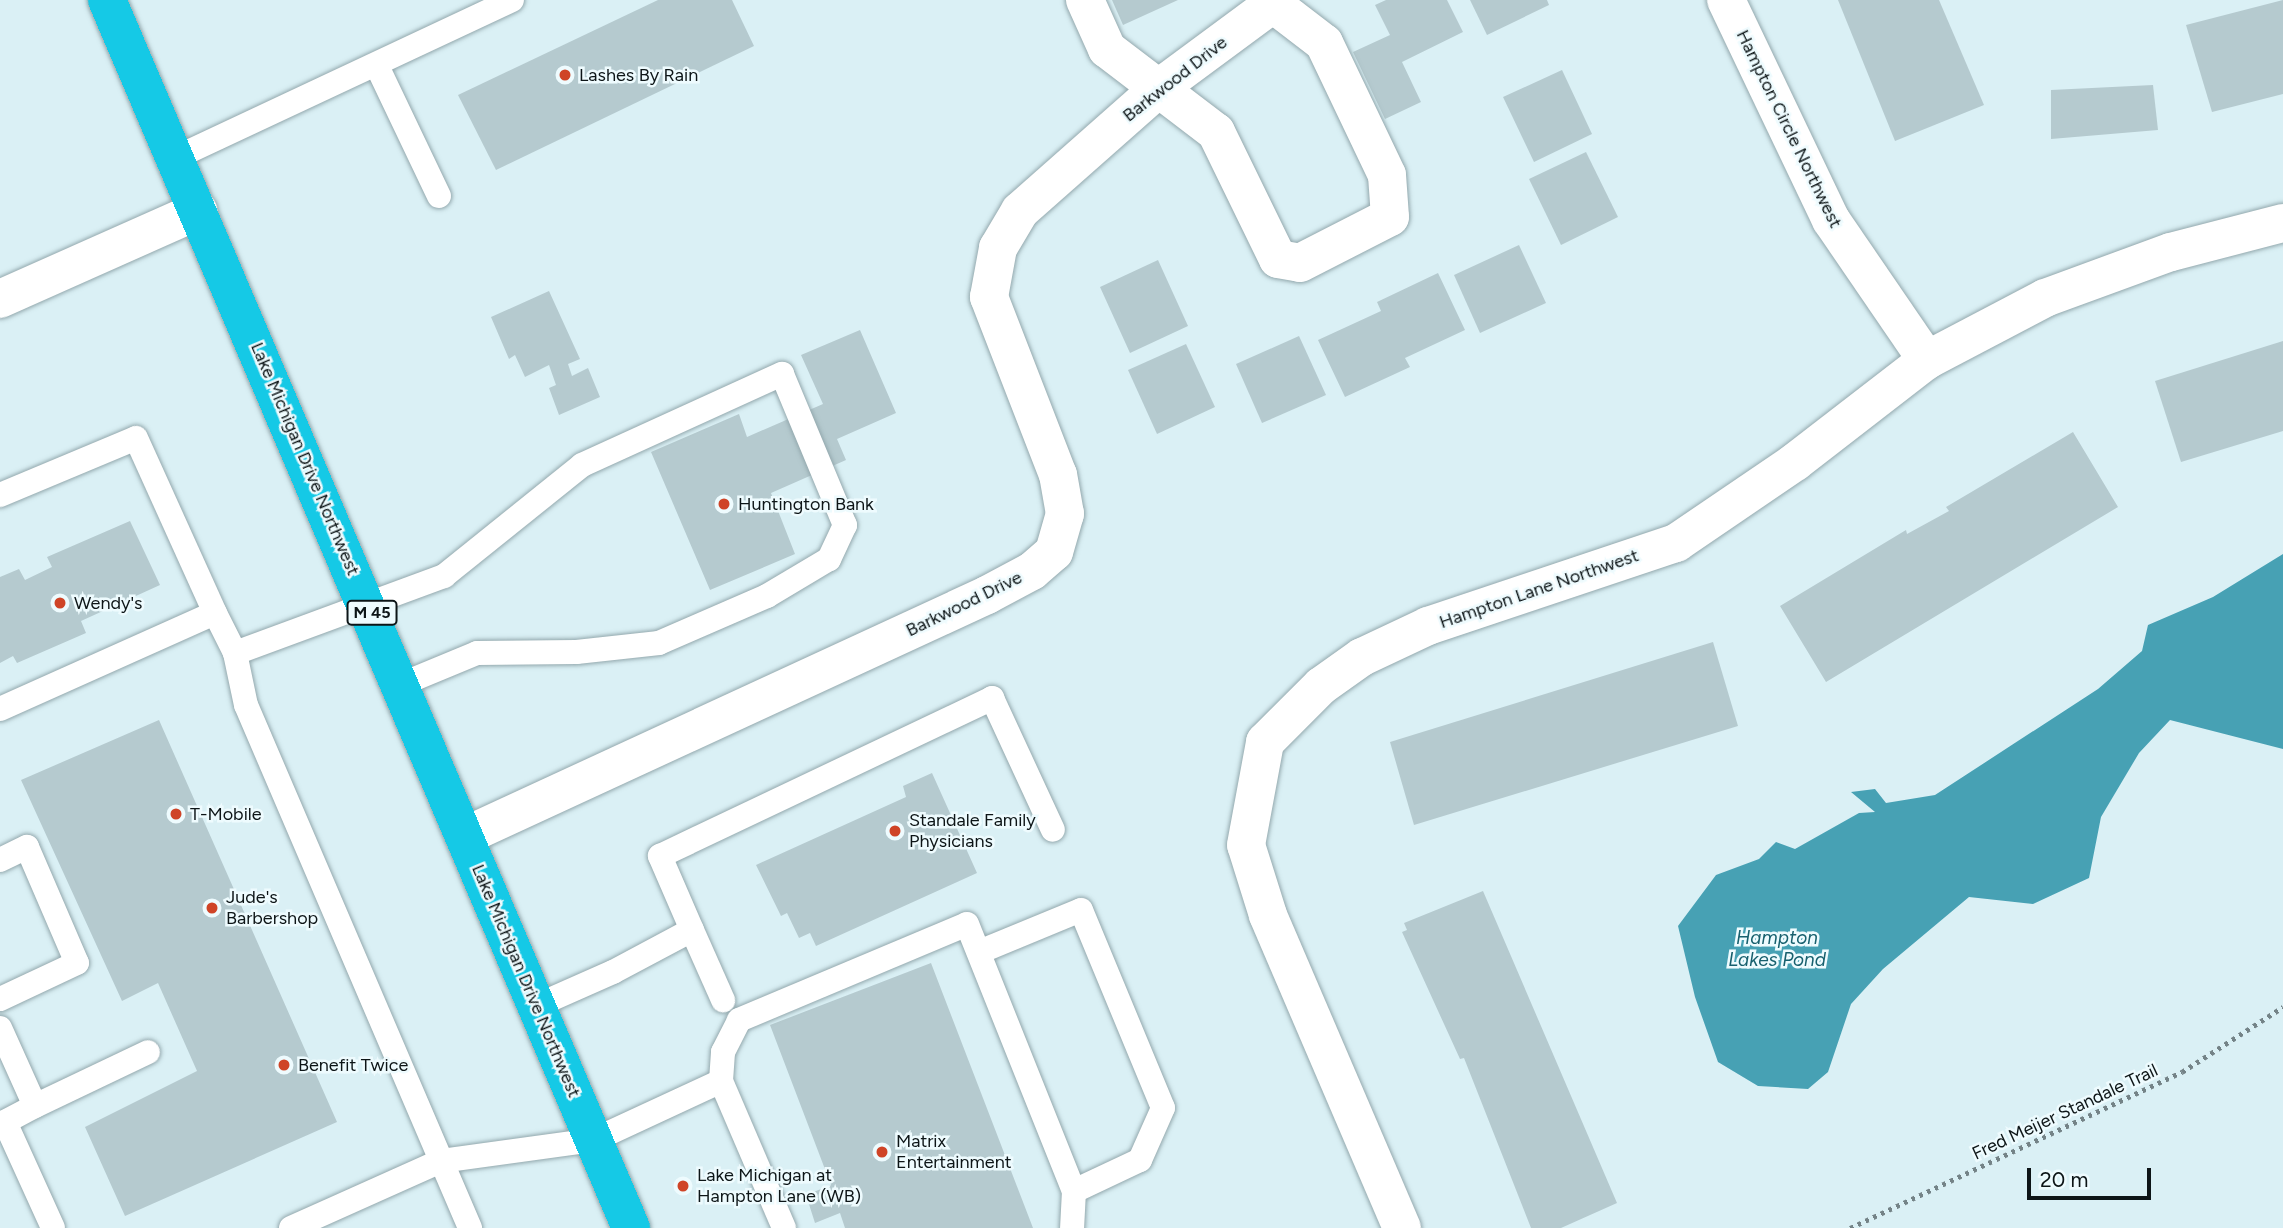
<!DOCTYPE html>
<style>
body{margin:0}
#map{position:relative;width:2283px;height:1228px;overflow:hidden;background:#daf0f5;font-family:Figtree,sans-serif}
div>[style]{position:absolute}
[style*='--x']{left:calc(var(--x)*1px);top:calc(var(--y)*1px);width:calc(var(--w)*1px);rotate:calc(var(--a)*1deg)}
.water>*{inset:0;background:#47a1b4}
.building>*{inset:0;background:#b5cacf}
.path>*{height:4.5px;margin-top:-2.25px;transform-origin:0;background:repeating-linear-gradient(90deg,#748387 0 3.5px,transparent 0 8.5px)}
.roads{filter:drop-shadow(0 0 2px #93a8ad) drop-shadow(0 0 2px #93a8ad)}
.lane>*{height:24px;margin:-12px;padding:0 12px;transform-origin:12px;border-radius:12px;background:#fff}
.street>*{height:38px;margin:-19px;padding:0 19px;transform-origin:19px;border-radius:19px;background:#fff}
.highway>*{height:38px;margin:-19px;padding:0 19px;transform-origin:19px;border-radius:19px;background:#15c9e6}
.dots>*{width:19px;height:19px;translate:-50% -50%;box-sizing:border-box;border:4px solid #eefbfe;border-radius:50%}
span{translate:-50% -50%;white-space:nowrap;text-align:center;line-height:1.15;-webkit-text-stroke:5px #eefbfe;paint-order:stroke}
.shield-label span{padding:2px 5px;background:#eefbfe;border:2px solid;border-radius:5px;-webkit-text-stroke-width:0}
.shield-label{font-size:16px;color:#0d1517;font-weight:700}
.poi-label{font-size:18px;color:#0d1517}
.left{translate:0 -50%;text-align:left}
.street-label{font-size:18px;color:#0d1517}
.water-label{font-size:19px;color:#17606e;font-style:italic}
.scale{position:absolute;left:2027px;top:1168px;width:124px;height:32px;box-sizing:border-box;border:4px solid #0d1517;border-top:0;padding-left:9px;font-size:21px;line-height:24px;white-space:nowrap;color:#0d1517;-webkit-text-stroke:5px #eefbfe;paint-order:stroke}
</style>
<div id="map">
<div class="water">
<i style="clip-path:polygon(2283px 554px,2283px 749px,2170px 720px,2139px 753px,2101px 817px,2089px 878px,2033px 904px,1969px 897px,1883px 969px,1851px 1004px,1828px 1072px,1808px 1089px,1758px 1086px,1718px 1062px,1695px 997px,1678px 926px,1716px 875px,1759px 859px,1776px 842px,1795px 849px,1859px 813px,1875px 812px,1851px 792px,1875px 789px,1886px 803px,1935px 795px,2098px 689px,2142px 651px,2148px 625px,2213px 597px)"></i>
</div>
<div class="building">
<i style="clip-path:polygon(658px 0,732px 0,754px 46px,496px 170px,458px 95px)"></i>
<i style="clip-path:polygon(1112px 0,1178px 0,1123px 25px)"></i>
<i style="clip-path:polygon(1386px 0,1447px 0,1463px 32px,1402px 62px,1421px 102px,1385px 119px,1353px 52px,1390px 35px,1375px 5px)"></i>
<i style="clip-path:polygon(1470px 0,1547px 0,1549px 5px,1487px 35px)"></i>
<i style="clip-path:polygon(1838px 0,1939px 0,1984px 105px,1895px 141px)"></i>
<i style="clip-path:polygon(2283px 0,2283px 94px,2212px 112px,2186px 25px)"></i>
<i style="clip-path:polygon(1562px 70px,1592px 134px,1534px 162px,1503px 97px)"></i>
<i style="clip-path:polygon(2153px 85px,2158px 130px,2051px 139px,2051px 90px)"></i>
<i style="clip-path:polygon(1586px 152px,1618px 217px,1561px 245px,1529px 179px)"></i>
<i style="clip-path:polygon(1519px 245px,1546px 303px,1480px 333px,1454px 275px)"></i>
<i style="clip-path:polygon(1158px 260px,1188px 326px,1130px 353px,1100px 287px)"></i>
<i style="clip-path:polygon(1438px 273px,1465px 330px,1405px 358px,1410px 367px,1345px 397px,1318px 340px,1381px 311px,1377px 302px)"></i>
<i style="clip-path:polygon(549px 291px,580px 359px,568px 364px,572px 376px,588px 368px,600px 397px,559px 415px,549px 388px,556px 385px,549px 365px,525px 377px,515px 355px,509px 359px,491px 317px)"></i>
<i style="clip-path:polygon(860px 330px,896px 413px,837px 439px,846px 460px,771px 493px,795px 554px,710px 590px,651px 452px,739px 414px,747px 437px,823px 404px,801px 355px)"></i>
<i style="clip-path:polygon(1299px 336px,1326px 395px,1262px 423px,1236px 364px)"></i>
<i style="clip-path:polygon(2283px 341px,2283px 431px,2181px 462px,2155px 381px)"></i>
<i style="clip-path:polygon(1186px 344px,1215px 407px,1157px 434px,1128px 370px)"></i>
<i style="clip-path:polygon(2073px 432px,2118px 507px,1826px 682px,1780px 606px,1906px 530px,1907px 534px,1949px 511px,1946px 507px)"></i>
<i style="clip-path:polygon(130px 521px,160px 585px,81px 621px,86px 633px,17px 663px,13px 656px,0 663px,0 577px,19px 569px,25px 580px,52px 567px,47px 557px)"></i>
<i style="clip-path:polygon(1713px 642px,1738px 726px,1414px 825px,1390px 742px)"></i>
<i style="clip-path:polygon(159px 720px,337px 1122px,125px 1216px,85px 1127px,197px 1071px,158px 983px,122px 1001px,21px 780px)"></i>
<i style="clip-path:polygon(932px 773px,977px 873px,816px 946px,810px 933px,799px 938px,787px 913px,781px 916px,756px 865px,906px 797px,903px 786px)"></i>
<i style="clip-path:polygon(1483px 891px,1617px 1203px,1561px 1228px,1531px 1228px,1464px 1058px,1460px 1059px,1402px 932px,1407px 930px,1404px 923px)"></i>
<i style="clip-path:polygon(931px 963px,1033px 1228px,845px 1228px,840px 1213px,815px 1223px,806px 1195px,831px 1185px,770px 1025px)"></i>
</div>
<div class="path">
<i style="--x:1850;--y:1228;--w:367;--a:-25.2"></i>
<i style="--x:2182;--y:1072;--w:120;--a:-32.8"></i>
</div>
<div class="roads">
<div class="lane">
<i style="--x:377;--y:66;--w:144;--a:64.5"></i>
<i style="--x:175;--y:158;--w:372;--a:-25.1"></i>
<i style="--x:0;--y:495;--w:147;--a:-22.7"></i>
<i style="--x:136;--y:438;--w:192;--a:65.7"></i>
<i style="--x:235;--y:653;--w:223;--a:-20.2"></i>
<i style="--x:444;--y:576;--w:177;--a:-38.8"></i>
<i style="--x:582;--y:465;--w:220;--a:-24.5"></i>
<i style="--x:782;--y:374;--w:164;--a:67.4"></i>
<i style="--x:845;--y:525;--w:38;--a:115"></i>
<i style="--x:829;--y:559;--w:72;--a:149.2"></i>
<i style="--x:767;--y:596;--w:118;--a:156.5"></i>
<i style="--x:659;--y:643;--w:83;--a:173.8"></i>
<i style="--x:576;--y:652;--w:99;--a:179.4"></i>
<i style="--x:477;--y:653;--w:81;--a:157.5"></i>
<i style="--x:0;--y:709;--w:235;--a:-24.1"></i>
<i style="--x:215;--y:613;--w:45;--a:63.4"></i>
<i style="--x:235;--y:653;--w:53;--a:78.1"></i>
<i style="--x:246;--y:705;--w:569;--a:66.81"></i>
<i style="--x:0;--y:860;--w:30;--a:-26"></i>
<i style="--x:27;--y:847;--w:126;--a:66.7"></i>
<i style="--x:77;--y:963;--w:85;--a:154.9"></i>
<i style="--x:692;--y:930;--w:77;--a:66.1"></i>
<i style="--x:979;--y:952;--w:110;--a:-22.4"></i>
<i style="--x:1081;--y:910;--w:214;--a:67.5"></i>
<i style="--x:1163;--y:1108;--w:57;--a:113.9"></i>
<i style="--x:1140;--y:1160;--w:73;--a:154.8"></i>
<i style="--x:536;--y:1006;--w:84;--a:-23.8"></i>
<i style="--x:613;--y:972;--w:89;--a:-28"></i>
<i style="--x:692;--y:930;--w:81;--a:-113.4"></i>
<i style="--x:660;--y:856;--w:368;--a:-25.4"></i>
<i style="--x:992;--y:698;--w:145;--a:65.2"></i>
<i style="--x:0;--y:1028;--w:85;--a:65.8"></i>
<i style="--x:35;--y:1106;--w:34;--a:152"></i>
<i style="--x:5;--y:1122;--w:116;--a:65.6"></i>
<i style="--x:721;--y:1081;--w:160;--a:66.8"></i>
<i style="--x:35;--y:1106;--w:125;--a:-25.5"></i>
<i style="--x:291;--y:1228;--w:164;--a:-24.1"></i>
<i style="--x:441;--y:1161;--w:154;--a:-7.8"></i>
<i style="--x:594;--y:1140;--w:140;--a:-24.9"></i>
<i style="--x:721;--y:1081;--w:29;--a:-86"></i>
<i style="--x:723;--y:1052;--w:36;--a:-63"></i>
<i style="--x:739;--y:1020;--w:247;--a:-22.8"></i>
<i style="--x:967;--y:924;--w:288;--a:68.2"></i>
<i style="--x:1074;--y:1191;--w:37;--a:93"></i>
</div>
<div class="street">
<i style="--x:1085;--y:0;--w:54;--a:65.8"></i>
<i style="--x:1107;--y:49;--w:137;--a:37.3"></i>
<i style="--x:1216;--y:132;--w:141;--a:64"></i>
<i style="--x:1278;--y:259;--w:22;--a:10"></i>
<i style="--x:1300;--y:263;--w:101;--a:-27.1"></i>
<i style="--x:1390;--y:217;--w:42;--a:-94.1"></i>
<i style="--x:1387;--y:175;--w:146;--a:-115.5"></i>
<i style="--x:1324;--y:43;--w:71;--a:-142.5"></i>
<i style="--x:1726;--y:0;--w:244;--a:64.5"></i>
<i style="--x:1831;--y:220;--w:170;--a:55.6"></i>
<i style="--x:0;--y:299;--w:217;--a:-24"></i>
<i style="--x:465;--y:836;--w:575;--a:-24.78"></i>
<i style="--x:987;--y:595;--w:51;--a:-28.1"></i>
<i style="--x:1032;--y:571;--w:29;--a:-41"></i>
<i style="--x:1054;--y:552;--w:40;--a:-74"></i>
<i style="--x:1065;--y:514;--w:40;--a:-100"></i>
<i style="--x:1058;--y:475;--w:191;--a:-111.2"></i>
<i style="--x:989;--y:297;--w:50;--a:-79.6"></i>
<i style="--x:998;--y:248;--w:43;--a:-59.3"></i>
<i style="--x:1020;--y:211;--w:186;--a:-41.5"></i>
<i style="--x:1159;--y:88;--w:148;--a:-36.5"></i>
<i style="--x:1402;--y:1228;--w:340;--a:-113.2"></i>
<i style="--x:1268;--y:915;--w:73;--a:-107.4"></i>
<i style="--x:1246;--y:845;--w:105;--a:-79.5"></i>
<i style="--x:1265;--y:742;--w:79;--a:-45"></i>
<i style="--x:1321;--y:686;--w:50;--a:-35.3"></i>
<i style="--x:1362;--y:657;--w:73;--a:-25.2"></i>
<i style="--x:1428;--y:626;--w:262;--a:-18.5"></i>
<i style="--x:1676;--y:543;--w:144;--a:-34.2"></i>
<i style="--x:1795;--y:462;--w:167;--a:-37.7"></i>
<i style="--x:1927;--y:360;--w:133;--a:-27.7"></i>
<i style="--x:2045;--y:298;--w:134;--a:-20.1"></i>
<i style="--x:2171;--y:252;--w:116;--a:-14.5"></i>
</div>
<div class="highway">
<i style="--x:107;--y:0;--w:1335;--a:66.89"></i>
</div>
</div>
<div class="dots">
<i style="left:565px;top:75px;background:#cf4427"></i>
<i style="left:724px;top:504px;background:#cf4427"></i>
<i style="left:60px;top:603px;background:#cf4427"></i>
<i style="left:176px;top:814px;background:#cf4427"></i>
<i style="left:895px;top:831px;background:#cf4427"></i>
<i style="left:212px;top:908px;background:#cf4427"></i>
<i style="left:284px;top:1065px;background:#cf4427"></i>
<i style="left:882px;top:1152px;background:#cf4427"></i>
<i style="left:683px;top:1186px;background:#cf4427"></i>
</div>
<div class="shield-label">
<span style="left:372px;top:613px">M 45</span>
</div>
<div class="poi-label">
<span class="left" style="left:579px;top:75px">Lashes By Rain</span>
<span class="left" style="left:738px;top:504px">Huntington Bank</span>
<span class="left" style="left:74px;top:603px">Wendy's</span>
<span class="left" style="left:190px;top:814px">T-Mobile</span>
<span class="left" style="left:909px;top:831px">Standale Family<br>Physicians</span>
<span class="left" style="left:226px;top:908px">Jude's<br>Barbershop</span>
<span class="left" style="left:298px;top:1065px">Benefit Twice</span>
<span class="left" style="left:896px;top:1152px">Matrix<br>Entertainment</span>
<span class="left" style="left:697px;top:1186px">Lake Michigan at<br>Hampton Lane (WB)</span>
</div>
<div class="street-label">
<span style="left:1175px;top:79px;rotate:-38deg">Barkwood Drive</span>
<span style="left:1789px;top:129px;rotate:64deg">Hampton Circle Northwest</span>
<span style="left:305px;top:459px;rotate:67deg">Lake Michigan Drive Northwest</span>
<span style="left:1539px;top:589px;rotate:-19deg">Hampton Lane Northwest</span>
<span style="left:964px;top:604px;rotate:-26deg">Barkwood Drive</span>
<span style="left:526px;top:981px;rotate:67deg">Lake Michigan Drive Northwest</span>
<span style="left:2065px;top:1112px;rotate:-25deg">Fred Meijer Standale Trail</span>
</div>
<div class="water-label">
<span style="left:1777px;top:949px">Hampton<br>Lakes Pond</span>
</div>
<div class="scale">20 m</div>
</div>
